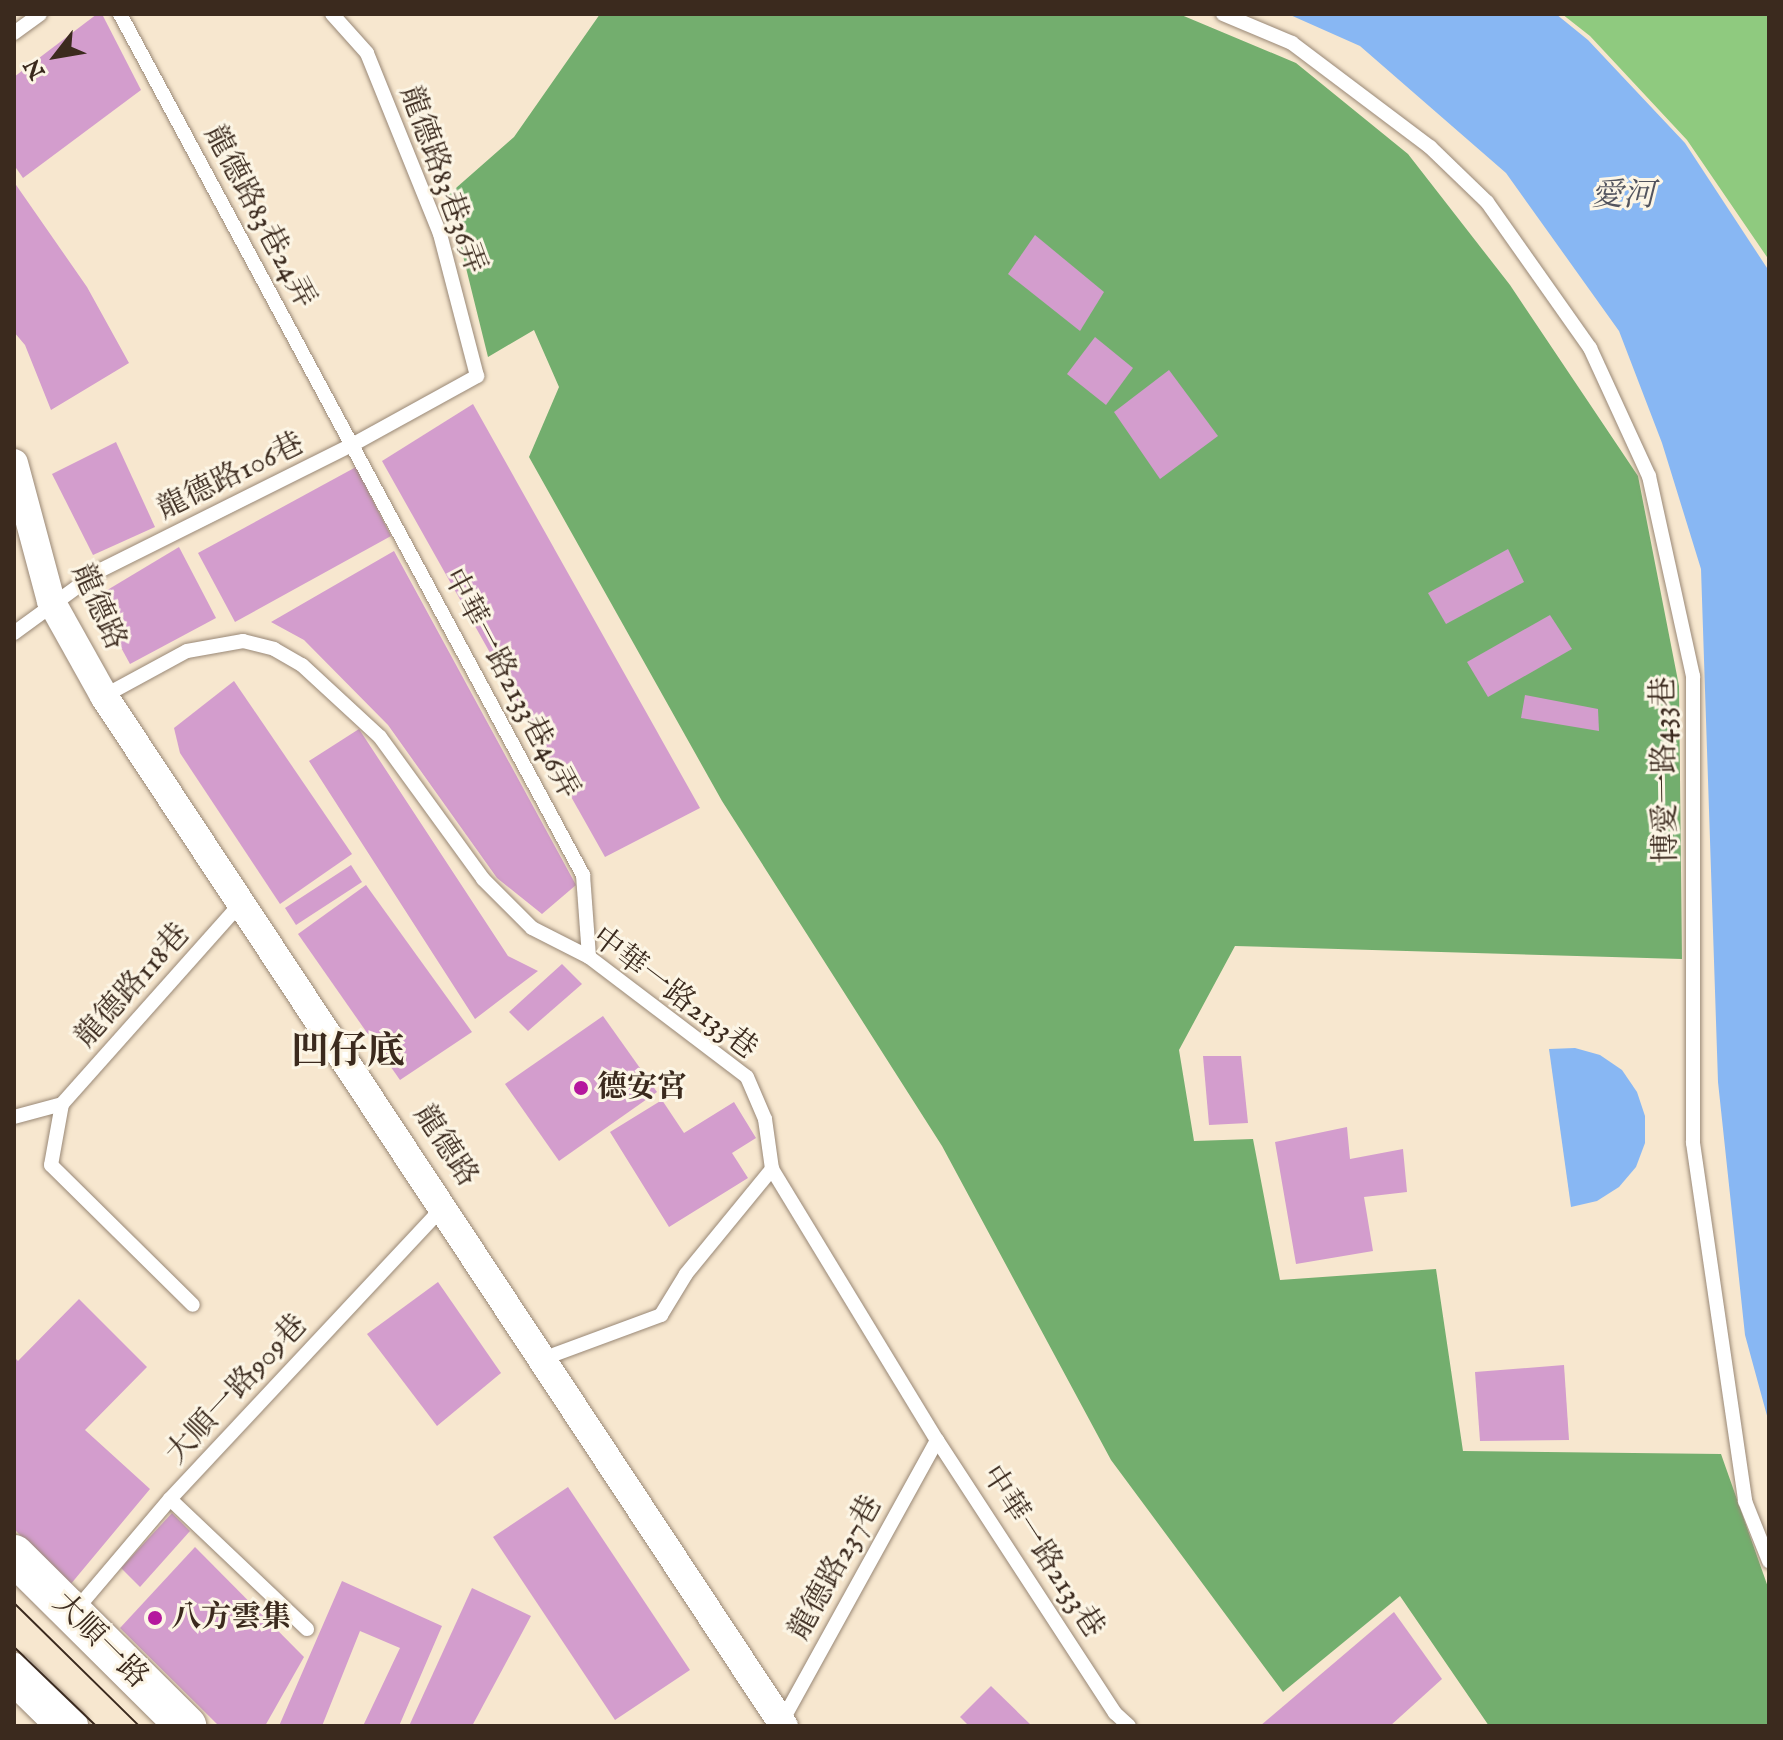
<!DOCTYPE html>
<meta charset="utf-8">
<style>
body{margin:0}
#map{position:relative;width:1783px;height:1740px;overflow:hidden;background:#f7e7cf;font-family:"IM FELL English","Noto Serif TC",serif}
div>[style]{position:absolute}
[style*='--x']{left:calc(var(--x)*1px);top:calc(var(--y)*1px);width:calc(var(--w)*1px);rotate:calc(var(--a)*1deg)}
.green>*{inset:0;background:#8fca7f}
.forest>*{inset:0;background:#73ae6e}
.water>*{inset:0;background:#88b7f3}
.building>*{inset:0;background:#d39dcd}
.roads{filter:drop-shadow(0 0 2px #998876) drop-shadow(0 0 2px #998876)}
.lane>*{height:14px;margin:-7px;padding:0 7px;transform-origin:7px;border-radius:7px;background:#fff}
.street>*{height:28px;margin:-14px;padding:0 14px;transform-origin:14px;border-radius:14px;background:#fff}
.secondary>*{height:40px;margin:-20px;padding:0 20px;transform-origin:20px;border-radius:20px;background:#fff}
.tram>*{height:2px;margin:-1px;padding:0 1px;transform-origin:1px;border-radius:1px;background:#3b2a1e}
.dots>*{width:22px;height:22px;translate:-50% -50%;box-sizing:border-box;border:4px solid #fcf5e5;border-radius:50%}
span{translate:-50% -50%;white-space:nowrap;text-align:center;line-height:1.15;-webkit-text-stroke:6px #fcf5e5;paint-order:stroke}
.street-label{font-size:30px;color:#3b2a1e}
.poi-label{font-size:30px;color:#3b2a1e;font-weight:700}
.left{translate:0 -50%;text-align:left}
.water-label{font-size:32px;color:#52545e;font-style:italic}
.district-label{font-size:38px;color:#3b2a1e;font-weight:700}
.frame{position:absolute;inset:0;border:16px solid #3b2a1e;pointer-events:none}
.north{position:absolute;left:16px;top:16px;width:80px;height:80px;-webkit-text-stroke:6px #fcf5e5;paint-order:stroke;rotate:239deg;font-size:22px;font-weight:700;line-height:32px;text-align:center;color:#3b2a1e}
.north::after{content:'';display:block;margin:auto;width:28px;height:36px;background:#3b2a1e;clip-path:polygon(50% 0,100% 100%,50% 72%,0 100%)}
</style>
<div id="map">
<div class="green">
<i style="clip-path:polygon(1562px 14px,1769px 14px,1769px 260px,1687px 140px,1590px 36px)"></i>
</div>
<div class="forest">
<i style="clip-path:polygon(600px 14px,1179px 14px,1296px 63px,1408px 154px,1510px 285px,1638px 476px,1679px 686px,1682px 959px,1235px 946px,1179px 1050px,1194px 1141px,1253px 1139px,1280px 1280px,1436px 1269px,1463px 1451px,1721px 1454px,1769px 1590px,1769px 1726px,1489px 1726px,1400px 1596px,1283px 1692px,1111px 1460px,942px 1146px,722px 801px,529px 457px,559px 387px,534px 330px,488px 357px,448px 195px,514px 137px)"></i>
</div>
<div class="water">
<i style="clip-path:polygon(1288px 14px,1556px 14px,1588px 40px,1685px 143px,1769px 271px,1769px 1423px,1745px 1335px,1718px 1082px,1701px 569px,1662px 443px,1619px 331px,1506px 173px,1360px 46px)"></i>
<i style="clip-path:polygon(1575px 1048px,1600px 1055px,1622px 1070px,1637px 1092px,1645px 1116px,1645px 1143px,1636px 1167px,1619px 1187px,1597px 1201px,1571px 1207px,1549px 1049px)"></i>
</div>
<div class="building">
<i style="clip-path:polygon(97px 14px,102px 14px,141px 90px,23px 178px,14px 165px,14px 77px)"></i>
<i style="clip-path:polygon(14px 182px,87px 287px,129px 363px,51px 410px,25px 345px,14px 332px)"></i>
<i style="clip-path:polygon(1035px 235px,1104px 292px,1080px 331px,1008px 274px)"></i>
<i style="clip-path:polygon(1095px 337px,1133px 368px,1106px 405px,1067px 374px)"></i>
<i style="clip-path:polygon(1169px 370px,1218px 436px,1160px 479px,1114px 412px)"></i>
<i style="clip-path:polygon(473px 404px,700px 808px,605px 857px,382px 461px)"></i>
<i style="clip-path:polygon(116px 442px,155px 527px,93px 555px,52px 474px)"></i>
<i style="clip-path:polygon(356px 467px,391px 536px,235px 622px,198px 553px)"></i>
<i style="clip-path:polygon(179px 547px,216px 618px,130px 664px,94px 598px)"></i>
<i style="clip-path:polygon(1508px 549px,1524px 582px,1446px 624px,1428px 593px)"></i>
<i style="clip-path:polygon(394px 551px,576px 885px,542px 914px,497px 878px,388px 725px,304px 640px,271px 622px)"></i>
<i style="clip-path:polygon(1550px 615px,1572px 649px,1488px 697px,1467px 662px)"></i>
<i style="clip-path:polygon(234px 681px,352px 854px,280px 904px,180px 753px,174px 728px)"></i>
<i style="clip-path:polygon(1525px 695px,1598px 709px,1599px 731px,1521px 718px)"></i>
<i style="clip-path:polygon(359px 729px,508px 956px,538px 971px,475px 1019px,309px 761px)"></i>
<i style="clip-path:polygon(351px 865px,362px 882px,296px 925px,285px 908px)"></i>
<i style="clip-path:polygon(366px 885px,472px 1032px,400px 1080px,298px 934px)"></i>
<i style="clip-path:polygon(562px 964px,582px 984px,528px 1031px,509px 1012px)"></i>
<i style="clip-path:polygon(603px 1016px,657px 1092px,559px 1161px,505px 1084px)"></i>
<i style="clip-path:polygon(1203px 1056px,1241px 1056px,1248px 1123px,1209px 1125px)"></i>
<i style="clip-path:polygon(662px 1100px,684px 1133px,734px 1102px,756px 1138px,732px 1153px,748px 1178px,669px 1227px,610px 1132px)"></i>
<i style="clip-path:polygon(1347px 1127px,1350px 1159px,1403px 1149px,1407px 1192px,1364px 1197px,1373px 1251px,1296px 1264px,1275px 1142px)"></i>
<i style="clip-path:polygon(438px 1282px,501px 1373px,437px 1426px,367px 1334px)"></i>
<i style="clip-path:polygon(79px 1299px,147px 1367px,85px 1430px,150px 1489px,70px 1585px,14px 1529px,14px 1357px,18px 1361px)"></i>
<i style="clip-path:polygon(1564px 1365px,1569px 1440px,1480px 1441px,1475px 1372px)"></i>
<i style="clip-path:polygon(568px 1487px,690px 1670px,615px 1720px,493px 1537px)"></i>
<i style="clip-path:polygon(172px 1513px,190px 1531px,140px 1587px,121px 1568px)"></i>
<i style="clip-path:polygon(195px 1547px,304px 1657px,265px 1726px,219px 1726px,120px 1628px)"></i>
<i style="clip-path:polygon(342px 1581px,442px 1626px,399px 1726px,363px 1726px,400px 1648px,360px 1631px,322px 1726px,279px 1726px)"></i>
<i style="clip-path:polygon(472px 1588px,531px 1616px,472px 1726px,409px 1726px)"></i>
<i style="clip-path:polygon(1394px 1612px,1442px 1679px,1390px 1726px,1260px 1726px)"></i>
<i style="clip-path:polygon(991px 1686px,1032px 1726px,969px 1726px,960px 1717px)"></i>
</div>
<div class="roads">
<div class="lane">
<i style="--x:120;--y:14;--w:978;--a:61.73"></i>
<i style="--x:583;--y:875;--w:82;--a:85.8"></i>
<i style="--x:1223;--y:14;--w:75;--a:22.8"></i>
<i style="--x:1292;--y:43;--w:173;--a:37"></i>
<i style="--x:1430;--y:147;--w:79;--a:44"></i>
<i style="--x:1487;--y:202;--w:179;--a:54.8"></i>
<i style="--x:1590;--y:348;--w:141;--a:65.3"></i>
<i style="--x:1649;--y:476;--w:205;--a:77.6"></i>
<i style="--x:1693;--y:676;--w:467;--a:90"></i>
<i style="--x:1693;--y:1143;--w:362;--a:81.7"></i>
<i style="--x:1745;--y:1501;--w:65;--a:68.2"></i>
<i style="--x:14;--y:33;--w:32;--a:-36"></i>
<i style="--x:14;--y:633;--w:105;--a:-36.1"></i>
<i style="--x:99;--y:571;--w:283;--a:-26.5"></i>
<i style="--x:352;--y:445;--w:143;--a:-28.9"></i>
<i style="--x:477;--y:376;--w:147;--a:-104.6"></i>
<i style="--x:440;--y:234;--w:195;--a:-112"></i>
<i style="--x:367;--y:53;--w:52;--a:-131.9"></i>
<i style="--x:104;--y:696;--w:94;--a:-28.5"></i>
<i style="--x:187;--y:651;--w:57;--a:-10.1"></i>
<i style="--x:243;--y:641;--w:32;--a:14"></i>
<i style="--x:274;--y:649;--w:32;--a:30"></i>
<i style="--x:302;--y:665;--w:106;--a:42.7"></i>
<i style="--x:380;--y:737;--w:175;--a:54"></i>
<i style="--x:483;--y:879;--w:69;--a:45"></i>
<i style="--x:532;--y:928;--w:64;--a:27"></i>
<i style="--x:589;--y:957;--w:198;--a:37.2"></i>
<i style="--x:747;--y:1077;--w:46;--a:66.8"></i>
<i style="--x:765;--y:1119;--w:50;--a:82"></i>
<i style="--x:772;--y:1169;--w:317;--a:58.7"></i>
<i style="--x:937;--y:1440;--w:326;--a:56.9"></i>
<i style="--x:1115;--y:1713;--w:19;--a:43"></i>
<i style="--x:62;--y:1104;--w:62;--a:100.2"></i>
<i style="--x:51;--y:1165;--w:199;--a:44.6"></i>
<i style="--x:14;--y:1117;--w:50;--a:-15.2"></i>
<i style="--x:62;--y:1104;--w:271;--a:-48.3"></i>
<i style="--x:545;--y:1358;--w:124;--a:-20.3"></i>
<i style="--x:661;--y:1315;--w:48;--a:-58.6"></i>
<i style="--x:686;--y:1274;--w:136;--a:-50.7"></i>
<i style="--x:170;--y:1499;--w:189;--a:43.5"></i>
<i style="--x:75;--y:1611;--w:147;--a:-49.7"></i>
<i style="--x:170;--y:1499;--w:400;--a:-46.9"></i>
<i style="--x:781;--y:1723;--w:323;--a:-61.1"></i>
</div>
<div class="street">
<i style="--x:14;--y:463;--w:143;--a:75"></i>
<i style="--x:51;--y:601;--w:109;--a:60.8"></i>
<i style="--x:104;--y:696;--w:1234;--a:56.57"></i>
</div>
<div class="secondary">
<i style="--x:14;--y:1555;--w:243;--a:44.8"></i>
<i style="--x:14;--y:1673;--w:76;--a:44.5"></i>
</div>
</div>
<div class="tram">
<i style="--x:14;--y:1603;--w:175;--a:44.5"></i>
<i style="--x:14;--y:1647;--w:114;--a:43.9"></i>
</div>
<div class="dots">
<i style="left:581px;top:1088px;background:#b5179e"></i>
<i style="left:155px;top:1618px;background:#b5179e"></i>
</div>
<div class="street-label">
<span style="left:442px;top:180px;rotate:70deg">龍德路83巷36弄</span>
<span style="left:259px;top:217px;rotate:62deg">龍德路83巷24弄</span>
<span style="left:231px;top:477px;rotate:-26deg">龍德路106巷</span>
<span style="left:98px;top:607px;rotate:66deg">龍德路</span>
<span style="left:510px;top:684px;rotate:62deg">中華一路2133巷46弄</span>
<span style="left:1666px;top:770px;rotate:-91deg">博愛一路433巷</span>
<span style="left:133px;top:986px;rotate:-48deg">龍德路118巷</span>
<span style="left:674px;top:994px;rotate:37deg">中華一路2133巷</span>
<span style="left:445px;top:1146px;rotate:57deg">龍德路</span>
<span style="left:237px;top:1390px;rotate:-47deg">大順一路909巷</span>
<span style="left:1042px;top:1552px;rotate:57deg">中華一路2133巷</span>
<span style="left:836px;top:1568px;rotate:-61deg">龍德路237巷</span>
<span style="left:100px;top:1641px;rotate:45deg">大順一路</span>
</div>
<div class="poi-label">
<span class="left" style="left:597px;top:1088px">德安宮</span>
<span class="left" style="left:171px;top:1618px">八方雲集</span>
</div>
<div class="water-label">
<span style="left:1623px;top:197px">愛河</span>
</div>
<div class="district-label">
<span style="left:348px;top:1054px">凹仔底</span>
</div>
<div class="frame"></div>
<div class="north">N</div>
</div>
